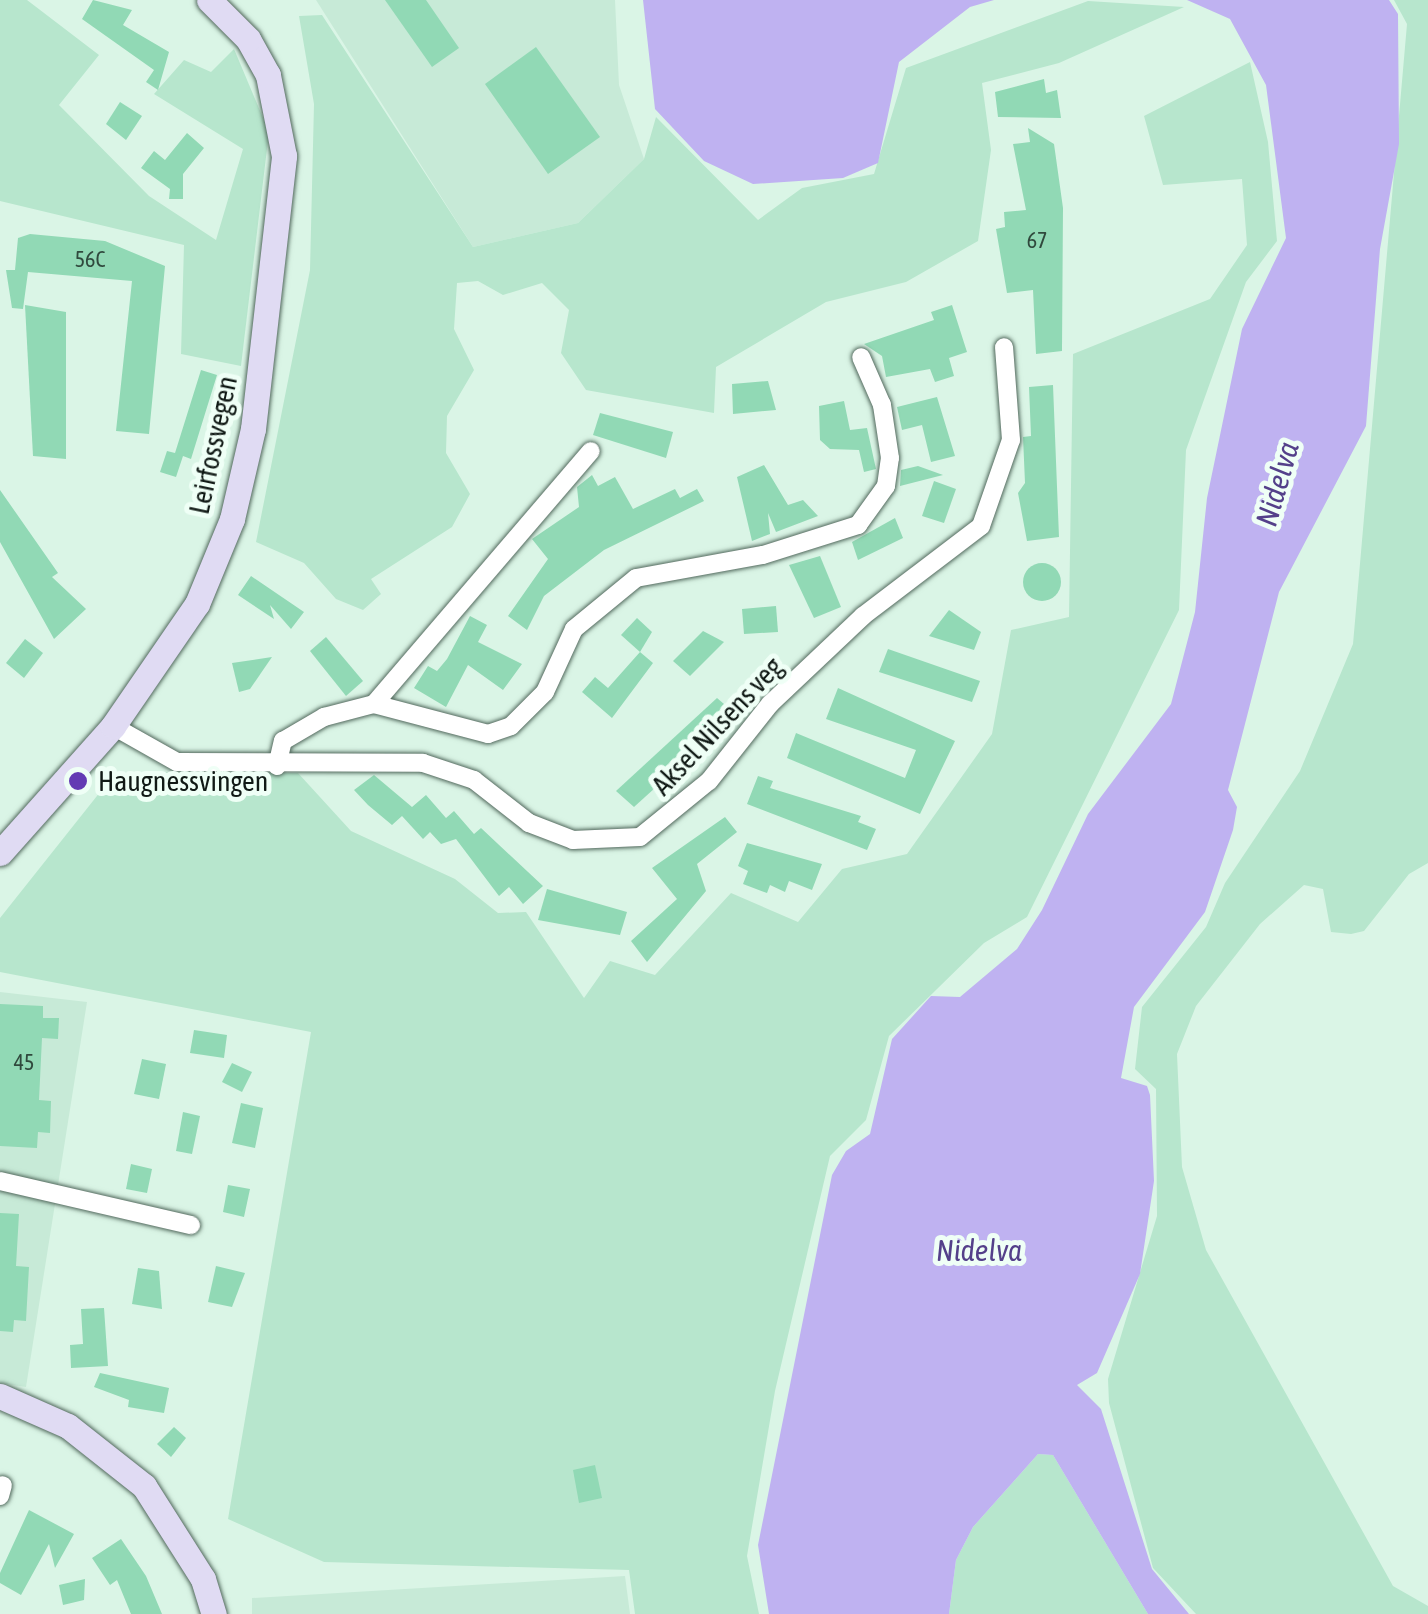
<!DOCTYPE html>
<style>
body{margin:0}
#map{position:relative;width:1428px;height:1614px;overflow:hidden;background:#daf5e6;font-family:"Asap Condensed",sans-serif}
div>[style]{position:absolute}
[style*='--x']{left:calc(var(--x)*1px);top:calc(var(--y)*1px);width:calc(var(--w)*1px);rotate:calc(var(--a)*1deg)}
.built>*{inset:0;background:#c7ead7}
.green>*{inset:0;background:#b7e6cd}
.water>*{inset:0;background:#bfb2f1}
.building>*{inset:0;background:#91d9b5}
.round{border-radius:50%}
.roads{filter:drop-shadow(0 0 2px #52695d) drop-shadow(0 0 2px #52695d)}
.street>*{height:18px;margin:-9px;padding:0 9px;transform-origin:9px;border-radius:9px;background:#fff}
.secondary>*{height:25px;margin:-12.5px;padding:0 12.5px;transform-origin:12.5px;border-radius:12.5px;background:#e0dbf3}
.dots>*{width:28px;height:28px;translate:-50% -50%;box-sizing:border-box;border:5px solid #effff6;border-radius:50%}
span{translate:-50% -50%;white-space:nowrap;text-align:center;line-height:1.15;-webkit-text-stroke:10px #effff6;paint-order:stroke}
.number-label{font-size:22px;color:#30493d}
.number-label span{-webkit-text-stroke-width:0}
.street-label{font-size:28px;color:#101915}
.poi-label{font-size:28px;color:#101915}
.left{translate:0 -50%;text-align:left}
.water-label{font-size:30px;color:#54408a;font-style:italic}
</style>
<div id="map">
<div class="built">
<i style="clip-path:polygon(316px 0,615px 0,619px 85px,644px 159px,578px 223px,473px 247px)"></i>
<i style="clip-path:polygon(0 992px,87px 1002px,26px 1387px,0 1383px)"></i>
<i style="clip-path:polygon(625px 1576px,630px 1614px,252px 1614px,252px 1598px)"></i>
</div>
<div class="green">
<i style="clip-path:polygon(0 0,27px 0,99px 55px,59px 105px,149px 196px,216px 240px,243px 149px,154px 94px,184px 60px,211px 72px,234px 49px,269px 132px,241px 366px,181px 354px,184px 245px,0 201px)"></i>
<i style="clip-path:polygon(1394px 0,1428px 0,1428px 863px,1409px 874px,1364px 931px,1351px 934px,1331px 932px,1323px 889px,1304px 885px,1260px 924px,1196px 1006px,1177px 1054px,1182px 1167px,1206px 1250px,1393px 1586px,1428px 1606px,1428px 1614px,1196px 1614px,1153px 1568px,1109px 1403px,1108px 1379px,1157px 1216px,1156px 1089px,1135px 1069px,1142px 1007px,1206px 927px,1225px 883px,1300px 771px,1353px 644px,1407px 24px)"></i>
<i style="clip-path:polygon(1088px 1px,1184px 7px,1059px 63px,982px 83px,991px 150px,978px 241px,906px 282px,826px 302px,716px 367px,714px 413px,586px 390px,561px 353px,569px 310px,542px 283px,503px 295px,478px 281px,457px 283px,454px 329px,474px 370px,447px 416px,446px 453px,470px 494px,452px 527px,371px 579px,381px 594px,363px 610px,336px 599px,304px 563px,256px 542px,310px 270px,314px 104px,299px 16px,322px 15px,473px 247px,578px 223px,644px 159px,656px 117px,758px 220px,802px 188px,874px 174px,906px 68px)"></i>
<i style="clip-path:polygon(1250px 62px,1268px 142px,1277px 241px,1246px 282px,1186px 450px,1179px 610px,1027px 917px,984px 943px,889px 1036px,866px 1120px,830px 1156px,775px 1391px,747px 1556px,759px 1614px,635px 1614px,629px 1570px,324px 1562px,228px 1519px,311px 1032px,0 972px,0 918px,116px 772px,298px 773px,351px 831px,455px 879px,498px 913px,526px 912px,584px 998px,610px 961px,655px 975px,731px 893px,798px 922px,842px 869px,907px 854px,992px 734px,1011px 630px,1069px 617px,1073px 354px,1210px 299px,1247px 245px,1242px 179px,1163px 185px,1144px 116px)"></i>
<i style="clip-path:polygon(1038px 1454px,1053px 1455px,1148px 1614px,949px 1614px,956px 1560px,973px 1527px)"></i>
</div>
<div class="water">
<i style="clip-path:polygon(643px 0,994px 0,970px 7px,899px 62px,878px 163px,843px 178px,753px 184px,704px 161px,655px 109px)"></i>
<i style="clip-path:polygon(1187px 0,1389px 0,1398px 14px,1399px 144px,1380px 249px,1366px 426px,1279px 592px,1228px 790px,1237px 807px,1233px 830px,1205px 912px,1134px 1007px,1121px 1078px,1147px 1086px,1150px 1095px,1154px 1181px,1140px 1274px,1097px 1373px,1077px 1385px,1101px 1409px,1152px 1569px,1189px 1614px,1148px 1614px,1053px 1455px,1038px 1454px,973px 1527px,956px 1560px,949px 1614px,769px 1614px,758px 1545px,832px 1175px,846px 1151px,870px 1134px,892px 1039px,931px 996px,960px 997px,1017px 949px,1042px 910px,1088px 814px,1171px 704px,1195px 612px,1207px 498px,1242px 329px,1286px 238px,1266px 85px,1230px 19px)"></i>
</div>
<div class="building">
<i style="clip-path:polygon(93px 0,132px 10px,123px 25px,169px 52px,158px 90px,146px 82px,154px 70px,82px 19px)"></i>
<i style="clip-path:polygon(385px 0,426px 0,459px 48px,432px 67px)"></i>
<i style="clip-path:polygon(536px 47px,600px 137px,548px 174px,485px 84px)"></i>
<i style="clip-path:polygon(1044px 79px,1046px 93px,1057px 90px,1061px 118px,998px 117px,995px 92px)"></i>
<i style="clip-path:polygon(120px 102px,142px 116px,126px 140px,106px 124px)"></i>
<i style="clip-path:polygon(1028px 128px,1054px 144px,1063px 208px,1062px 351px,1036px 354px,1033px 290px,1007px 293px,996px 229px,1005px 227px,1004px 212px,1026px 210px,1013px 144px,1030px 142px)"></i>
<i style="clip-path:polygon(187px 133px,204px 148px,183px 174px,183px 199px,169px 199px,170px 189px,141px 168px,154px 151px,165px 160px)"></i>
<i style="clip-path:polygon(30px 234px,105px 241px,165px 266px,149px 434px,116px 431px,132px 281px,28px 272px,23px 309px,12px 308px,6px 270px,15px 270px,18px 238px)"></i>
<i style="clip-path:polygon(25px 305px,66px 312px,66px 459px,33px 456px)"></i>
<i style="clip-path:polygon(952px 305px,967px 352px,949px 358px,954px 376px,935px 382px,930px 369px,886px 377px,882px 356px,864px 344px,934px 320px,931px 312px)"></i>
<i style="clip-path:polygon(201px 370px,217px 375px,191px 459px,183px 456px,176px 477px,160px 472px,167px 451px,175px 453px)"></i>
<i style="clip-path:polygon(768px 381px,776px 410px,733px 414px,732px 384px)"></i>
<i style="clip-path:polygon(1053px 385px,1059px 537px,1027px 541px,1018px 493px,1025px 483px,1023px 437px,1031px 436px,1029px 387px)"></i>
<i style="clip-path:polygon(937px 397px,955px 456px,931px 462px,922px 425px,902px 430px,897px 407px)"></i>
<i style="clip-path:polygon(844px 401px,850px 430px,867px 428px,876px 469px,864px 472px,859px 450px,830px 449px,820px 440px,819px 406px)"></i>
<i style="clip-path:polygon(600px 413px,673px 432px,666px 458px,593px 435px)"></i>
<i style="clip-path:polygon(764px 465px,788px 505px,803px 500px,818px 516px,776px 532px,768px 513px,770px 534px,752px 541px,737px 477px)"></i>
<i style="clip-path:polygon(918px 466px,943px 475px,900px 486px,901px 470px)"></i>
<i style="clip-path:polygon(592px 475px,598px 486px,615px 477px,633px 509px,675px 489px,680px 498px,697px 489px,704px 501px,604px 550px,544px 596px,527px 630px,508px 616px,548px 559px,532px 539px,579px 507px,577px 487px)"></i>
<i style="clip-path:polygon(934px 481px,956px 489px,944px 523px,922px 516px)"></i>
<i style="clip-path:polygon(0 490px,58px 573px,52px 577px,86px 609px,54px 639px,0 542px)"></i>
<i style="clip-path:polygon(895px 518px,903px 538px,858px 560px,852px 542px)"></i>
<i style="clip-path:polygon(820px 556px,841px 607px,814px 618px,789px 565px)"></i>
<i class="round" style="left:1023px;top:563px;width:38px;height:38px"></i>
<i style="clip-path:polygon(251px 576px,304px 612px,291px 629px,270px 605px,274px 619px,238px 595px)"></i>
<i style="clip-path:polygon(776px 606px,778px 632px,744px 634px,742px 609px)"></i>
<i style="clip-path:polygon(949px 610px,981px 632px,974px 650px,929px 636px)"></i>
<i style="clip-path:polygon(470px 616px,487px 625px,478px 642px,522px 664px,503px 690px,468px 665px,446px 707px,414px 688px,428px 666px,437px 671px,447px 659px)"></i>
<i style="clip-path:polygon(637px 618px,652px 632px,640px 652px,621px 635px)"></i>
<i style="clip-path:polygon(703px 631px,724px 642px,690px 676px,673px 661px)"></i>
<i style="clip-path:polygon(326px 637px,363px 681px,346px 696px,310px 651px)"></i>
<i style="clip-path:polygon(25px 639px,43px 653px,24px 678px,6px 663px)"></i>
<i style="clip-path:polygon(888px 649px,980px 681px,972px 702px,879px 672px)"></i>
<i style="clip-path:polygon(640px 652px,653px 663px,612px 718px,582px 692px,595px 677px,608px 688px)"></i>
<i style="clip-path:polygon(272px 657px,250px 689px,239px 692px,232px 663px)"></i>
<i style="clip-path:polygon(838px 688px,955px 741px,920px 814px,787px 758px,796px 733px,905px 778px,916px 750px,826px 719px)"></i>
<i style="clip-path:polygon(717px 698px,731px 710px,709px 739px,634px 807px,616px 791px)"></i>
<i style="clip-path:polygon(374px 775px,412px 807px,426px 795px,446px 818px,454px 811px,474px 834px,481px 828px,543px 886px,523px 904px,509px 887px,499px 896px,456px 839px,441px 844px,430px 832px,423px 839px,402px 816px,392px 825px,368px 805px,354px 790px)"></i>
<i style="clip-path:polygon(758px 776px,773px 781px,770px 788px,861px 816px,858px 822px,876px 829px,867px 850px,747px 804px)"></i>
<i style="clip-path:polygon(725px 817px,737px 832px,697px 864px,706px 891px,647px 962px,631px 941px,677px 899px,652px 868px)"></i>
<i style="clip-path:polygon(747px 843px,822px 864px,812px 890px,789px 881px,785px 892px,770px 885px,767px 893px,743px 884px,748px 871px,738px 866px)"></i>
<i style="clip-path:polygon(547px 889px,627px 912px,620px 935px,538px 920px)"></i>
<i style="clip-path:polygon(0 1004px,43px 1006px,43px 1018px,59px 1018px,58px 1039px,42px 1038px,39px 1100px,51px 1101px,50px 1133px,38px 1132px,37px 1148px,0 1146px)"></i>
<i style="clip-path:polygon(194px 1030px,227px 1035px,224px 1058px,190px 1053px)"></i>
<i style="clip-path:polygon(142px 1059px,166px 1064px,159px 1099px,134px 1094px)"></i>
<i style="clip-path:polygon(232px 1063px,252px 1072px,242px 1092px,222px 1082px)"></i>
<i style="clip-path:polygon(241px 1103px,263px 1108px,255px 1148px,232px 1143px)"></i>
<i style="clip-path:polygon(183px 1112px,200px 1116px,192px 1154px,176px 1151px)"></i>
<i style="clip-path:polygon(131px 1164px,152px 1169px,147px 1193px,126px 1189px)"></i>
<i style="clip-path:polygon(228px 1185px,250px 1189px,244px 1217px,223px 1212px)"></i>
<i style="clip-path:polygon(0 1213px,19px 1214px,16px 1266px,29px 1267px,26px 1321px,14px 1320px,13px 1332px,0 1331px)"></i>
<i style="clip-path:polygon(216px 1266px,245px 1273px,232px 1307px,208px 1302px)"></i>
<i style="clip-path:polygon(138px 1268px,159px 1271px,162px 1309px,132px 1304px)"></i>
<i style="clip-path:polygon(104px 1308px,108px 1366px,71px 1368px,70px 1345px,83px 1344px,81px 1309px)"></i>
<i style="clip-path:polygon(100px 1373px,169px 1388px,164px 1413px,128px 1407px,129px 1400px,94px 1387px)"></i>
<i style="clip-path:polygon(174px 1427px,186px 1438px,171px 1457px,157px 1444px)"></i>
<i style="clip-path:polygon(595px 1465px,602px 1498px,579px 1503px,573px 1470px)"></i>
<i style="clip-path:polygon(29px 1510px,74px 1534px,55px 1568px,49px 1544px,21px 1595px,0 1583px,0 1573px)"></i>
<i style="clip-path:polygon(121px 1539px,146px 1576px,162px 1614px,131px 1614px,117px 1580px,110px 1585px,92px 1558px)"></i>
<i style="clip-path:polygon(85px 1579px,84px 1600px,63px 1605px,59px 1585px)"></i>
</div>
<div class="roads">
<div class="street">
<i style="--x:374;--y:704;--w:118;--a:14.7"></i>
<i style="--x:488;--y:734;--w:24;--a:-19"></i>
<i style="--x:511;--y:726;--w:48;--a:-45"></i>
<i style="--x:545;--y:692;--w:69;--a:-65.3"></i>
<i style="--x:574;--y:629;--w:80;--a:-39.4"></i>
<i style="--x:636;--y:578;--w:129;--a:-10.3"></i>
<i style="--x:763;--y:555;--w:100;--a:-17.5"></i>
<i style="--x:858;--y:525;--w:48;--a:-54.3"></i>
<i style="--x:886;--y:486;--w:28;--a:-82"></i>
<i style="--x:890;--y:458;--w:54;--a:-98.6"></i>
<i style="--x:882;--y:405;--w:52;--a:-113.6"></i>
<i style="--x:113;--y:726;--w:73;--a:29.4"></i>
<i style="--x:177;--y:762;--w:246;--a:0.2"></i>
<i style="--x:423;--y:763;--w:54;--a:18.4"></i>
<i style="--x:474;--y:780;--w:70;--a:38"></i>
<i style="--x:529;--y:823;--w:47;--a:21.1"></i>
<i style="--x:573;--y:840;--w:67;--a:-2.6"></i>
<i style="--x:640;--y:837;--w:89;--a:-39.1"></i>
<i style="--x:709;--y:781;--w:98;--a:-51.6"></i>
<i style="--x:770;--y:704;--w:128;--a:-43.4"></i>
<i style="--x:863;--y:616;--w:148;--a:-37.3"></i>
<i style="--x:981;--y:526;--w:91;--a:-70.8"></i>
<i style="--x:1011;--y:440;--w:93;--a:-94.3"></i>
<i style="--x:277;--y:766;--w:26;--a:-77"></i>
<i style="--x:283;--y:741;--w:48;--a:-30.3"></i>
<i style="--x:324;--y:717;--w:52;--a:-14.6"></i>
<i style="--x:374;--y:704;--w:333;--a:-49.4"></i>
<i style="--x:0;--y:1181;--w:196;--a:13"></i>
<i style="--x:0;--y:1496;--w:11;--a:-75"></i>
</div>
<div class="secondary">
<i style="--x:0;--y:853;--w:170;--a:-48.3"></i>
<i style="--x:113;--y:726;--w:148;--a:-55.5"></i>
<i style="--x:197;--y:604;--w:92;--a:-67.6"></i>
<i style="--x:232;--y:519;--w:92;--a:-76.9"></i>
<i style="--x:253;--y:429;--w:275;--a:-83.5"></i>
<i style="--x:284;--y:156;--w:83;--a:-101.2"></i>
<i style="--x:268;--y:75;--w:41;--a:-119.1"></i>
<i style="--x:248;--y:39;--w:55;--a:-135"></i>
<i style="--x:0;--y:1396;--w:74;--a:23.8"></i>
<i style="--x:68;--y:1426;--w:97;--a:38.3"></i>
<i style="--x:144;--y:1486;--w:110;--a:57.6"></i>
<i style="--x:203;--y:1579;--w:37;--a:73"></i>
</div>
</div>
<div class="dots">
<i style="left:78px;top:781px;background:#633bb3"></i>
</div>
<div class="number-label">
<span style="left:1037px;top:241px">67</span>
<span style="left:90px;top:260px">56C</span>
<span style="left:24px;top:1063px">45</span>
</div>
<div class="street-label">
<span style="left:213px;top:445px;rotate:-78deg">Leirfossvegen</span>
<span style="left:717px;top:726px;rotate:-47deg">Aksel Nilsens veg</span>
</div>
<div class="poi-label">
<span class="left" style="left:98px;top:781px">Haugnessvingen</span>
</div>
<div class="water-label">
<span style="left:1277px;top:484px;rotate:-74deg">Nidelva</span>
<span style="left:979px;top:1250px">Nidelva</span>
</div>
</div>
